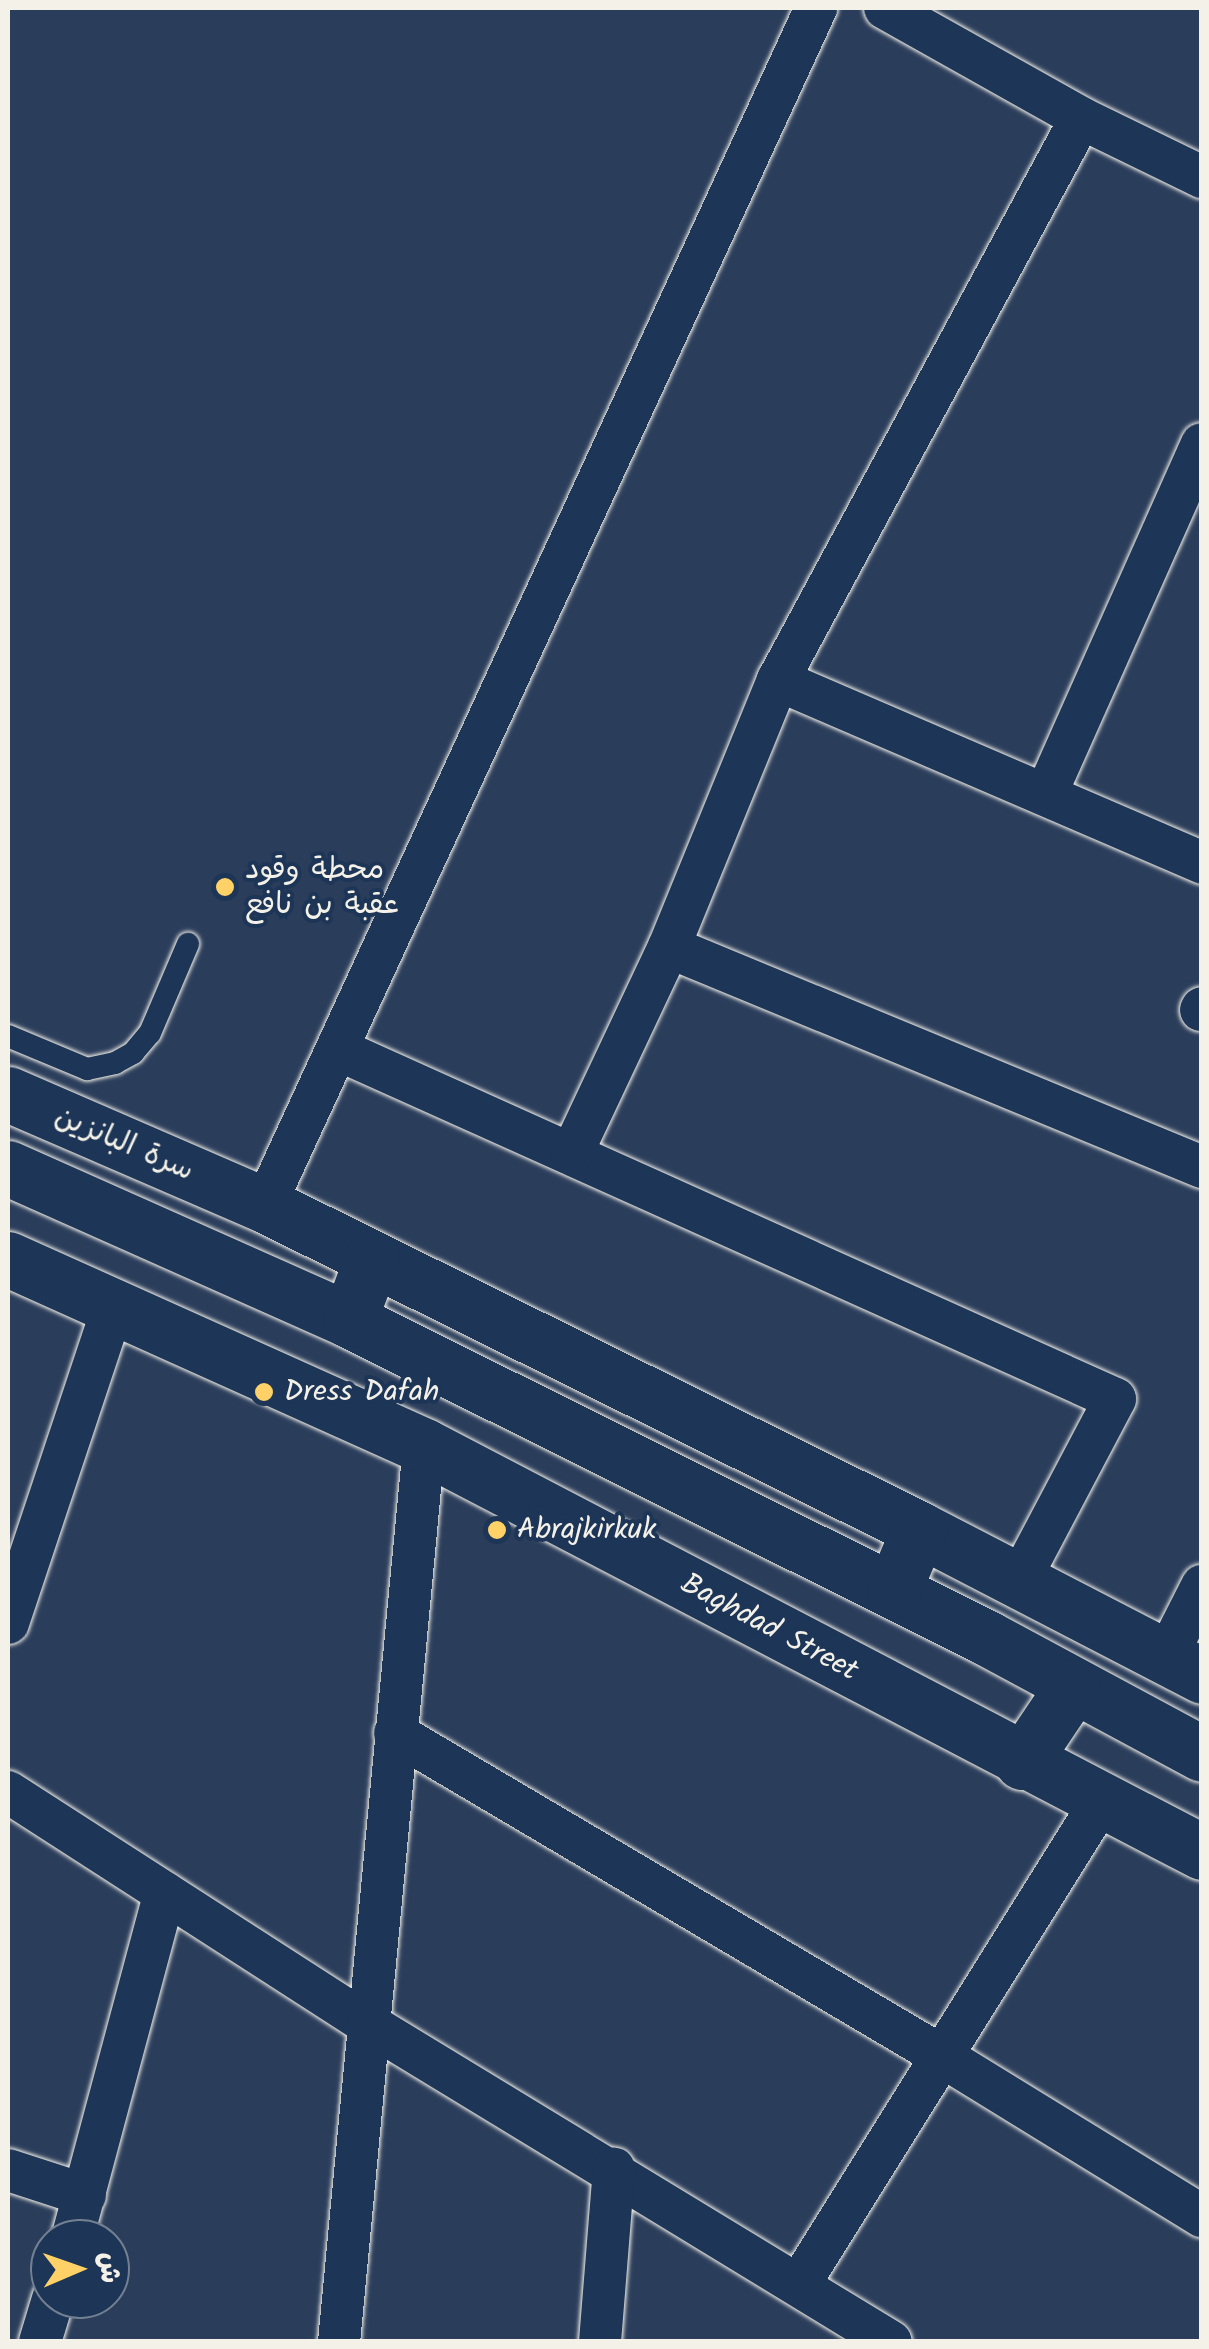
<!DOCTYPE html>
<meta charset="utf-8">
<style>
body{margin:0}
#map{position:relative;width:1209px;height:2349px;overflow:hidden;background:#2a3d5b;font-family:Kalam,"Playpen Sans Arabic",sans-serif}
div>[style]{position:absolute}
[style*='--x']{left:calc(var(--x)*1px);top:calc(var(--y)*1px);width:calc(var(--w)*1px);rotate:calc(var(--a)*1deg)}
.roads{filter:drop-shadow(0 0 2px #f4f1e8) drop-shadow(0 0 2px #f4f1e8)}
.service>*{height:22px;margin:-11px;padding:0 11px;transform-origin:11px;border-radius:11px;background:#1d3557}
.minor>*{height:42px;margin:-21px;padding:0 21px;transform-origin:21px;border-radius:21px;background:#1d3557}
.secondary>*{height:55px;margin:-27.5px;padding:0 27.5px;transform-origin:27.5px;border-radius:27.5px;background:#1d3557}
.primary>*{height:55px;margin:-27.5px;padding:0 27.5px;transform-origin:27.5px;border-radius:27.5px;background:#1d3557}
.dots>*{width:28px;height:28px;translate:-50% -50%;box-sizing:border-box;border:5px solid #1d3557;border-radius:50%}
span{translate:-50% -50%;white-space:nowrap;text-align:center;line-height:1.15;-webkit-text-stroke:8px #1d3557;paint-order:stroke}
.poi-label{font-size:30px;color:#f4f1e8}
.left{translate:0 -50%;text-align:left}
.street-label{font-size:30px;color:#f4f1e8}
.frame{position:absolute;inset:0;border:10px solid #f4f1e8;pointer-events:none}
.north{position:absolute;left:30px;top:2219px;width:100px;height:100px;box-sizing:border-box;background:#1d3557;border:2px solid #738091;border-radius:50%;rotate:88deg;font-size:28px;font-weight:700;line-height:40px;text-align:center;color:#f4f1e8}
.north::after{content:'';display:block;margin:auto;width:35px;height:45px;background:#ffd166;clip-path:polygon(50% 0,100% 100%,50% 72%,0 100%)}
</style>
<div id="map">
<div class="roads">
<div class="service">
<i style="--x:8;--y:1036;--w:86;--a:22.7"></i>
<i style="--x:87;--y:1069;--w:29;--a:-12"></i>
<i style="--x:115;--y:1063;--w:21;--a:-29"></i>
<i style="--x:133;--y:1053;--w:26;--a:-50"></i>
<i style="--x:150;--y:1033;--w:97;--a:-66.9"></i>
</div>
<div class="minor">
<i style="--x:885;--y:8;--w:225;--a:29.3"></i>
<i style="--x:1081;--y:118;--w:135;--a:26"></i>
<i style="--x:778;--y:680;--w:462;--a:23.3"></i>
<i style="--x:1046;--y:794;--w:383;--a:-66"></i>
<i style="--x:669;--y:947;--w:577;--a:22.43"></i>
<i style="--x:1201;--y:1010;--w:2;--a:-63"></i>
<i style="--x:337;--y:1049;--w:853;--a:24.22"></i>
<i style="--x:1115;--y:1399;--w:206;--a:117.8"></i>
<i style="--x:572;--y:1153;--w:228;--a:-64.8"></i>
<i style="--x:669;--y:947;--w:288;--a:-67.8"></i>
<i style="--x:778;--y:680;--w:638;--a:-61.67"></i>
<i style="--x:265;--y:1205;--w:1318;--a:-65.28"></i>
<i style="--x:8;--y:1623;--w:333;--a:-71.6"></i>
<i style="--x:1166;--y:1657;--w:80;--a:-63.1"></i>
<i style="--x:395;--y:1733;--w:639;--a:30.58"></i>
<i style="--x:945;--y:2058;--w:302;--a:31.6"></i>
<i style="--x:8;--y:1792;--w:427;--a:32.8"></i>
<i style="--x:367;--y:2023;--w:613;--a:31.33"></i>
<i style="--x:8;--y:2170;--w:81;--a:18"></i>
<i style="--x:72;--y:2239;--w:358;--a:-75"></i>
<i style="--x:800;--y:2283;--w:570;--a:-57.98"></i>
<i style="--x:40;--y:2342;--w:45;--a:-73.2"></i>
<i style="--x:339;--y:2342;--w:900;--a:-84.58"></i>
<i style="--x:600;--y:2342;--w:174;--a:-85.4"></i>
</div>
<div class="secondary">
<i style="--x:8;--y:1094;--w:280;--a:23.4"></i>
<i style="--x:265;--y:1205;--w:730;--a:26.35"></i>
<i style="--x:919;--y:1529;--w:319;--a:27.4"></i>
</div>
<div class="primary">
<i style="--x:8;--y:1168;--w:373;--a:24"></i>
<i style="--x:349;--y:1320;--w:713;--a:26.49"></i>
<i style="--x:987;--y:1638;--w:244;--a:28.3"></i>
<i style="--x:8;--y:1259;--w:456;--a:24.2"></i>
<i style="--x:424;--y:1446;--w:878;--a:27.56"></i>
<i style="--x:349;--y:1320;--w:66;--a:-69.6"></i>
<i style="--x:893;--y:1591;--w:67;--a:-67.2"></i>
<i style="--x:1022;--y:1762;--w:92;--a:-56.1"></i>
</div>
</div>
<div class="dots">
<i style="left:225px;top:887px;background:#ffd166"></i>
<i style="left:264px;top:1392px;background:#ffd166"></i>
<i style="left:497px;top:1530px;background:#ffd166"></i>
</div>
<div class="poi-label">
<span class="left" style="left:245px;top:887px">محطة وقود<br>عقبة بن نافع</span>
<span class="left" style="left:284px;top:1392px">Dress Dafah</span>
<span class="left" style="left:517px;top:1530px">Abrajkirkuk</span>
</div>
<div class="street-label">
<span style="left:124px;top:1144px;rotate:23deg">سرة البانزين</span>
<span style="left:769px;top:1628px;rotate:28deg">Baghdad Street</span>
</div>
<div class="frame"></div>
<div class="north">ش</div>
</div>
